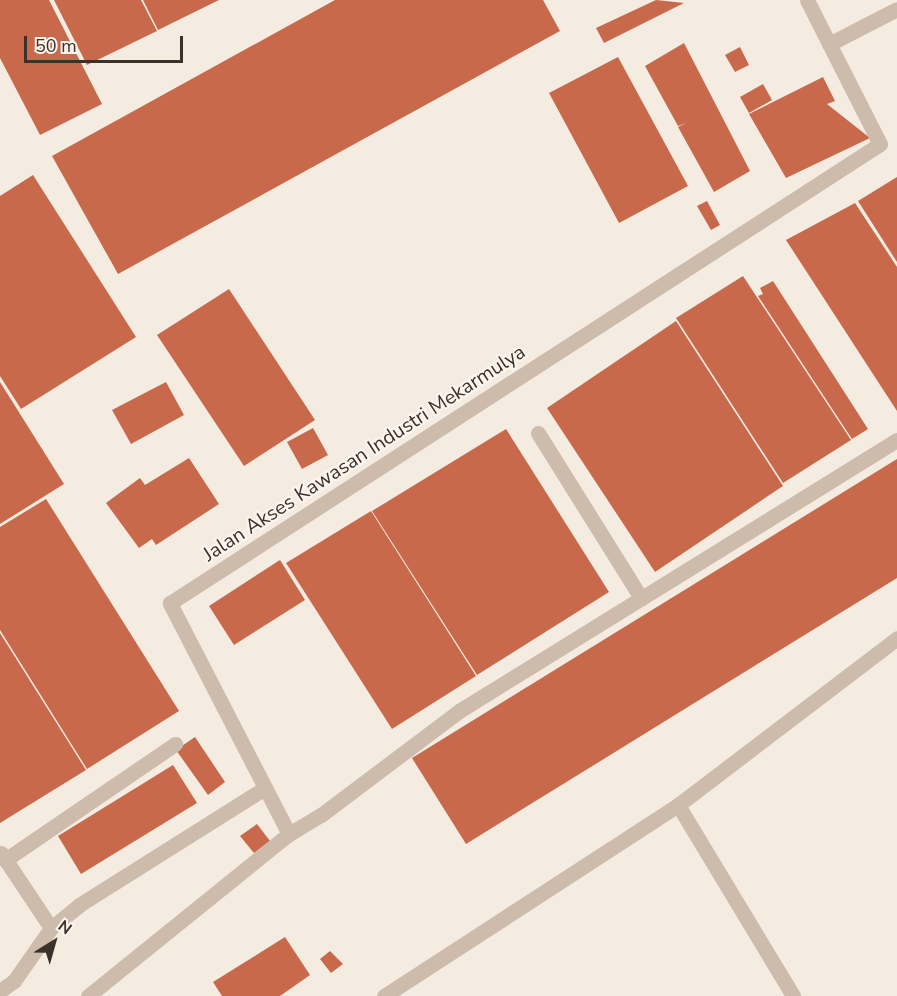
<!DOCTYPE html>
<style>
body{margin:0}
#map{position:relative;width:897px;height:996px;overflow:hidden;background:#f4ebe1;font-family:"Nunito Sans",sans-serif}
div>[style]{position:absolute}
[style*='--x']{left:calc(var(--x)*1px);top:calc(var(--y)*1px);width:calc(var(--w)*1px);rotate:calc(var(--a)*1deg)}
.building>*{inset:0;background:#c8694b}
.minor>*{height:15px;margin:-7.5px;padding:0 7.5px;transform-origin:7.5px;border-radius:7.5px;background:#cdbbac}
span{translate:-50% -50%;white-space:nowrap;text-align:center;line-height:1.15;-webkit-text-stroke:4.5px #fbf5ee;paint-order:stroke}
.street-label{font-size:20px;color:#3b302b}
.north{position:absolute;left:24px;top:912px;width:60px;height:60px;-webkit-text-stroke:4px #fbf5ee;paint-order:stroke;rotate:37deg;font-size:16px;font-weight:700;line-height:24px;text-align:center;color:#3b302b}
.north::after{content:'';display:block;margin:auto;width:21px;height:27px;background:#3b302b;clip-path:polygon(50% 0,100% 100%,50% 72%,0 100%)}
.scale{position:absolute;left:24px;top:36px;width:159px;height:27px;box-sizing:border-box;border:3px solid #3b302b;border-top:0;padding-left:8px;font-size:18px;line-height:21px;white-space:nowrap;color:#3b302b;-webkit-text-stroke:4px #fbf5ee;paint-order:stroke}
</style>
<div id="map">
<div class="building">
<i style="clip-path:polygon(0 0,49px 0,102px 104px,40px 135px,0 58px)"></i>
<i style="clip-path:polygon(54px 0,141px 0,157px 31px,87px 65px)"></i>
<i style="clip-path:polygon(143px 0,219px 0,158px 30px)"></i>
<i style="clip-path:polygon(335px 0,543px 0,560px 31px,118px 274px,52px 156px)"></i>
<i style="clip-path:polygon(656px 0,684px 3px,604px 43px,596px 28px)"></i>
<i style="clip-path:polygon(684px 43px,750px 171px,714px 192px,678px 127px,686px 123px,678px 126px,645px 66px)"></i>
<i style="clip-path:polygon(740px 47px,749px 65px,735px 72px,725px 55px)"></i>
<i style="clip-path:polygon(618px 57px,688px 186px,619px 223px,549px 93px)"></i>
<i style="clip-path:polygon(823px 77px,835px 101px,827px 104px,870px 138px,786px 178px,749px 114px)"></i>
<i style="clip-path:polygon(763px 84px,772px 100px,749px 113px,740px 97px)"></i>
<i style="clip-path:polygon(33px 175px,136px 337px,21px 409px,0 376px,0 196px)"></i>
<i style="clip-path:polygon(897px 177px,897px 262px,858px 201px)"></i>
<i style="clip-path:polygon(707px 201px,720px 225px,711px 230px,697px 206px)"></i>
<i style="clip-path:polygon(855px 203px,897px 267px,897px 411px,786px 240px)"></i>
<i style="clip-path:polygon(743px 276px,851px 440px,783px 483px,676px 318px)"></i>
<i style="clip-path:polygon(773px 281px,868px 429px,852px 439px,758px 296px,763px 294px,760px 288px)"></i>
<i style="clip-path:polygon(229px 289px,315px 420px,244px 466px,157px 335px)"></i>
<i style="clip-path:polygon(676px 321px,783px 486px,655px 572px,547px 408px)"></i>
<i style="clip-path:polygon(0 382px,64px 484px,0 524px)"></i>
<i style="clip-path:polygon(166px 382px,184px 415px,131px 444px,112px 410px)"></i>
<i style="clip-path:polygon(313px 428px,328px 455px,302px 469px,287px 442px)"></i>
<i style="clip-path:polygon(506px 429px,609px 592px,477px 675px,372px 511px)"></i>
<i style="clip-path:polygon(189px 458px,219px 504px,156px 545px,152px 539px,139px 548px,106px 503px,140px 478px,145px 485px)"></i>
<i style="clip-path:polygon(897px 459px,897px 578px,466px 844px,412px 758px)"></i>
<i style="clip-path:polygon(46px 499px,179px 711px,87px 769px,0 630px,0 527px)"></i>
<i style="clip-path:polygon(371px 511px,476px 676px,392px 729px,286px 563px)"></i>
<i style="clip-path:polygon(280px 560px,305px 600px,234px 645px,209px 606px)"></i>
<i style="clip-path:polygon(0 633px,86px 770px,0 823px)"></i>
<i style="clip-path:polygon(195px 737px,225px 782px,208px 795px,176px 750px)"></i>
<i style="clip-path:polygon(173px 765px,197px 803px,81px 874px,58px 836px)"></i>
<i style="clip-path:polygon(257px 824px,270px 841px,254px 853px,240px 836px)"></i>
<i style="clip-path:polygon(285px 937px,310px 975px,280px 996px,222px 996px,213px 982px)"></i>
<i style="clip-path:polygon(330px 951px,343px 964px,331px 973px,320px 959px)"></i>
</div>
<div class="minor">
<i style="--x:829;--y:44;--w:76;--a:-27.2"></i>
<i style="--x:538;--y:433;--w:195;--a:58"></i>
<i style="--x:678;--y:805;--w:223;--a:58.9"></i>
<i style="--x:289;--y:834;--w:37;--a:-31"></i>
<i style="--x:321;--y:815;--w:173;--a:-37"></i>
<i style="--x:459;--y:711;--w:515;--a:-31.75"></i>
<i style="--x:1;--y:853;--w:90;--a:56.3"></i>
<i style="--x:5;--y:860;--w:206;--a:-34.3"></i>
<i style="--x:0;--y:991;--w:17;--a:-36"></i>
<i style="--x:14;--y:981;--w:65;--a:-55.1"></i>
<i style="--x:51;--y:928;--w:36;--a:-39"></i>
<i style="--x:79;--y:905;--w:220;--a:-32.2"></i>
<i style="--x:88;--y:996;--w:258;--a:-38.9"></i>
<i style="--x:289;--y:834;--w:260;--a:-117.3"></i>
<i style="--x:170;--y:603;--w:845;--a:-32.88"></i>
<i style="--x:880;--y:144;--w:161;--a:-116.9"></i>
<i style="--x:384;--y:996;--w:351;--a:-33"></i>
<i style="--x:678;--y:805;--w:275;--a:-37.3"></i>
</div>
<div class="street-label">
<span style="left:364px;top:453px;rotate:-33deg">Jalan Akses Kawasan Industri Mekarmulya</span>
</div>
<div class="north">N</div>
<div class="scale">50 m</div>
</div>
